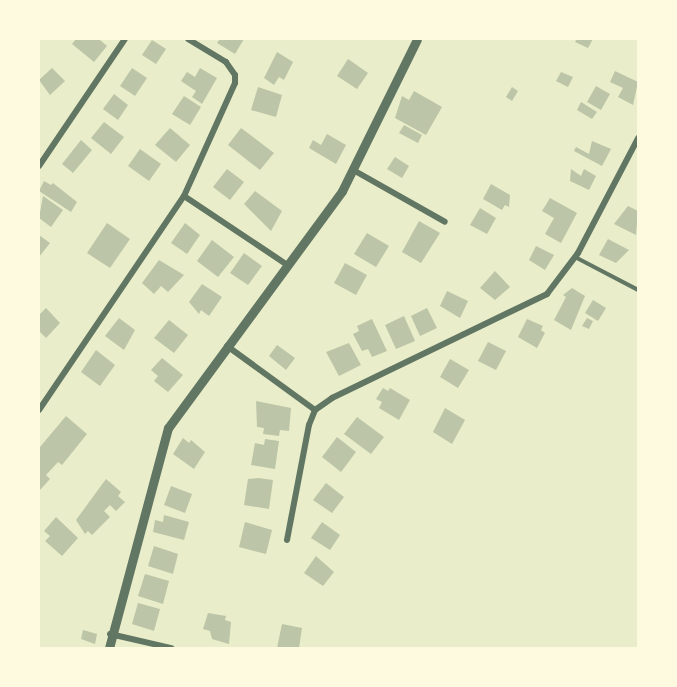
<!DOCTYPE html>
<style>
body{margin:0}
#map{position:relative;width:677px;height:687px;overflow:hidden;background:#e9edc9;font-family:"Source Serif 4",serif}
div>[style]{position:absolute}
[style*='--x']{left:calc(var(--x)*1px);top:calc(var(--y)*1px);width:calc(var(--w)*1px);rotate:calc(var(--a)*1deg)}
.building>*{inset:0;background:#bcc5a7}
.service>*{height:4px;margin:-2px;padding:0 2px;transform-origin:2px;border-radius:2px;background:#617663}
.minor>*{height:6px;margin:-3px;padding:0 3px;transform-origin:3px;border-radius:3px;background:#617663}
.tertiary>*{height:9px;margin:-4.5px;padding:0 4.5px;transform-origin:4.5px;border-radius:4.5px;background:#617663}
span{translate:-50% -50%;white-space:nowrap;text-align:center;line-height:1.15;-webkit-text-stroke:4.5px #fefae0;paint-order:stroke}
.frame{position:absolute;inset:0;border:40px solid #fefae0;pointer-events:none}
</style>
<div id="map">
<div class="building">
<i style="clip-path:polygon(76px 39px,99px 39px,107px 46px,94px 62px,72px 44px)"></i>
<i style="clip-path:polygon(220px 39px,244px 39px,235px 54px,217px 43px)"></i>
<i style="clip-path:polygon(577px 39px,593px 39px,588px 48px,575px 42px)"></i>
<i style="clip-path:polygon(152px 40px,166px 49px,156px 64px,142px 55px)"></i>
<i style="clip-path:polygon(277px 52px,293px 62px,284px 80px,279px 77px,274px 85px,264px 78px)"></i>
<i style="clip-path:polygon(348px 59px,368px 73px,357px 89px,337px 76px)"></i>
<i style="clip-path:polygon(52px 68px,65px 81px,50px 95px,39px 80px)"></i>
<i style="clip-path:polygon(132px 68px,147px 78px,135px 96px,120px 86px)"></i>
<i style="clip-path:polygon(200px 68px,217px 78px,202px 104px,192px 97px,196px 91px,181px 81px,187px 72px,195px 77px)"></i>
<i style="clip-path:polygon(615px 71px,638px 82px,633px 105px,618px 97px,623px 88px,610px 82px)"></i>
<i style="clip-path:polygon(561px 72px,573px 77px,568px 87px,556px 81px)"></i>
<i style="clip-path:polygon(596px 86px,610px 94px,601px 110px,587px 102px)"></i>
<i style="clip-path:polygon(258px 87px,282px 95px,276px 117px,251px 110px)"></i>
<i style="clip-path:polygon(512px 87px,518px 91px,512px 101px,506px 97px)"></i>
<i style="clip-path:polygon(414px 91px,442px 107px,426px 135px,395px 118px,402px 96px,409px 100px)"></i>
<i style="clip-path:polygon(114px 94px,128px 105px,118px 120px,103px 109px)"></i>
<i style="clip-path:polygon(184px 96px,201px 107px,190px 125px,172px 114px)"></i>
<i style="clip-path:polygon(581px 102px,597px 112px,592px 119px,577px 110px)"></i>
<i style="clip-path:polygon(104px 122px,124px 137px,111px 154px,91px 138px)"></i>
<i style="clip-path:polygon(404px 125px,422px 135px,418px 143px,399px 133px)"></i>
<i style="clip-path:polygon(170px 128px,190px 145px,176px 162px,155px 145px)"></i>
<i style="clip-path:polygon(241px 128px,274px 153px,260px 170px,228px 145px)"></i>
<i style="clip-path:polygon(327px 134px,346px 145px,336px 164px,309px 148px,313px 140px,321px 145px)"></i>
<i style="clip-path:polygon(81px 140px,92px 150px,73px 173px,62px 164px)"></i>
<i style="clip-path:polygon(592px 141px,611px 149px,602px 166px,574px 151px,576px 147px,589px 154px)"></i>
<i style="clip-path:polygon(140px 149px,161px 164px,149px 181px,128px 166px)"></i>
<i style="clip-path:polygon(395px 157px,409px 166px,402px 178px,387px 169px)"></i>
<i style="clip-path:polygon(227px 169px,244px 182px,230px 200px,213px 187px)"></i>
<i style="clip-path:polygon(571px 169px,581px 176px,584px 169px,596px 176px,589px 190px,570px 181px)"></i>
<i style="clip-path:polygon(44px 181px,51px 185px,53px 183px,77px 202px,71px 212px,39px 191px)"></i>
<i style="clip-path:polygon(491px 184px,510px 195px,509px 207px,505px 205px,502px 210px,483px 199px)"></i>
<i style="clip-path:polygon(255px 191px,282px 211px,271px 231px,244px 204px)"></i>
<i style="clip-path:polygon(43px 196px,63px 210px,51px 227px,39px 218px)"></i>
<i style="clip-path:polygon(550px 198px,577px 213px,561px 243px,545px 234px,554px 218px,542px 211px)"></i>
<i style="clip-path:polygon(628px 206px,638px 211px,636px 235px,614px 224px)"></i>
<i style="clip-path:polygon(480px 208px,496px 218px,487px 234px,470px 225px)"></i>
<i style="clip-path:polygon(419px 221px,440px 233px,421px 263px,402px 252px)"></i>
<i style="clip-path:polygon(107px 223px,130px 239px,110px 268px,87px 253px)"></i>
<i style="clip-path:polygon(185px 223px,200px 235px,187px 254px,171px 243px)"></i>
<i style="clip-path:polygon(367px 233px,389px 246px,376px 267px,354px 254px)"></i>
<i style="clip-path:polygon(39px 235px,50px 243px,39px 257px)"></i>
<i style="clip-path:polygon(608px 239px,629px 250px,616px 263px,599px 255px)"></i>
<i style="clip-path:polygon(212px 240px,234px 257px,218px 277px,197px 261px)"></i>
<i style="clip-path:polygon(536px 246px,554px 255px,545px 270px,529px 260px)"></i>
<i style="clip-path:polygon(244px 253px,262px 266px,248px 285px,230px 273px)"></i>
<i style="clip-path:polygon(159px 260px,184px 275px,168px 292px,161px 286px,154px 294px,142px 283px)"></i>
<i style="clip-path:polygon(345px 263px,367px 275px,356px 295px,334px 283px)"></i>
<i style="clip-path:polygon(495px 271px,510px 287px,495px 300px,480px 288px)"></i>
<i style="clip-path:polygon(202px 284px,222px 297px,209px 316px,201px 310px,199px 314px,189px 302px)"></i>
<i style="clip-path:polygon(572px 288px,585px 296px,571px 330px,554px 320px,566px 297px,563px 295px)"></i>
<i style="clip-path:polygon(447px 291px,468px 301px,460px 318px,440px 306px)"></i>
<i style="clip-path:polygon(593px 300px,606px 308px,598px 321px,585px 313px)"></i>
<i style="clip-path:polygon(46px 308px,60px 323px,46px 338px,39px 331px,39px 315px)"></i>
<i style="clip-path:polygon(427px 308px,437px 328px,420px 336px,411px 316px)"></i>
<i style="clip-path:polygon(404px 316px,415px 341px,396px 349px,385px 325px)"></i>
<i style="clip-path:polygon(119px 318px,135px 330px,124px 350px,105px 336px)"></i>
<i style="clip-path:polygon(587px 318px,593px 321px,589px 329px,582px 326px)"></i>
<i style="clip-path:polygon(372px 319px,387px 351px,372px 357px,368px 349px,362px 351px,353px 334px,359px 331px,357px 326px)"></i>
<i style="clip-path:polygon(527px 319px,543px 326px,541px 330px,545px 333px,537px 348px,518px 337px)"></i>
<i style="clip-path:polygon(169px 320px,188px 335px,174px 353px,154px 338px)"></i>
<i style="clip-path:polygon(488px 342px,506px 351px,496px 370px,478px 361px)"></i>
<i style="clip-path:polygon(349px 343px,361px 365px,339px 376px,326px 352px)"></i>
<i style="clip-path:polygon(277px 345px,295px 358px,286px 370px,269px 356px)"></i>
<i style="clip-path:polygon(96px 350px,115px 365px,100px 386px,81px 372px)"></i>
<i style="clip-path:polygon(162px 358px,183px 375px,168px 392px,154px 381px,158px 376px,151px 370px)"></i>
<i style="clip-path:polygon(450px 359px,469px 370px,458px 388px,440px 377px)"></i>
<i style="clip-path:polygon(383px 388px,388px 391px,390px 388px,410px 400px,399px 420px,379px 408px,382px 402px,376px 399px)"></i>
<i style="clip-path:polygon(256px 401px,291px 408px,289px 431px,280px 430px,279px 436px,263px 434px,264px 428px,257px 427px)"></i>
<i style="clip-path:polygon(445px 408px,465px 420px,452px 444px,433px 432px)"></i>
<i style="clip-path:polygon(66px 416px,87px 434px,62px 465px,58px 462px,46px 475px,50px 479px,39px 491px,40px 447px)"></i>
<i style="clip-path:polygon(357px 417px,384px 437px,371px 454px,344px 434px)"></i>
<i style="clip-path:polygon(337px 437px,356px 452px,341px 472px,322px 457px)"></i>
<i style="clip-path:polygon(183px 438px,189px 443px,191px 440px,205px 452px,194px 469px,173px 454px)"></i>
<i style="clip-path:polygon(265px 439px,279px 441px,275px 469px,251px 465px,255px 443px,264px 445px)"></i>
<i style="clip-path:polygon(258px 478px,273px 480px,269px 509px,244px 505px,248px 479px)"></i>
<i style="clip-path:polygon(106px 479px,121px 492px,118px 496px,125px 502px,116px 511px,110px 505px,104px 511px,110px 517px,92px 535px,88px 531px,85px 534px,76px 520px)"></i>
<i style="clip-path:polygon(326px 483px,344px 497px,332px 513px,313px 500px)"></i>
<i style="clip-path:polygon(171px 486px,192px 494px,185px 513px,164px 505px)"></i>
<i style="clip-path:polygon(164px 515px,189px 522px,184px 540px,153px 532px,155px 520px,163px 522px)"></i>
<i style="clip-path:polygon(56px 517px,78px 538px,62px 556px,45px 541px,50px 536px,44px 531px)"></i>
<i style="clip-path:polygon(245px 522px,272px 530px,266px 554px,239px 547px)"></i>
<i style="clip-path:polygon(322px 522px,340px 535px,330px 550px,311px 538px)"></i>
<i style="clip-path:polygon(154px 546px,178px 554px,173px 574px,148px 566px)"></i>
<i style="clip-path:polygon(316px 556px,334px 572px,323px 586px,304px 573px)"></i>
<i style="clip-path:polygon(145px 574px,169px 581px,163px 604px,138px 596px)"></i>
<i style="clip-path:polygon(138px 603px,160px 609px,154px 631px,132px 624px)"></i>
<i style="clip-path:polygon(208px 613px,226px 616px,225px 620px,231px 622px,229px 644px,212px 639px,210px 631px,203px 629px)"></i>
<i style="clip-path:polygon(282px 624px,302px 628px,299px 648px,277px 648px)"></i>
<i style="clip-path:polygon(83px 630px,97px 634px,95px 644px,81px 639px)"></i>
</div>
<div class="service">
<i style="--x:575;--y:257;--w:71;--a:27.6"></i>
</div>
<div class="minor">
<i style="--x:39;--y:166;--w:153;--a:-55.9"></i>
<i style="--x:355;--y:171;--w:103;--a:29.5"></i>
<i style="--x:184;--y:196;--w:126;--a:33.7"></i>
<i style="--x:227;--y:346;--w:109;--a:36"></i>
<i style="--x:39;--y:410;--w:258;--a:-55.9"></i>
<i style="--x:184;--y:196;--w:124;--a:-65.7"></i>
<i style="--x:235;--y:83;--w:8;--a:-90"></i>
<i style="--x:235;--y:75;--w:16;--a:-125"></i>
<i style="--x:226;--y:62;--w:44;--a:-148.8"></i>
<i style="--x:287;--y:540;--w:117;--a:-79.2"></i>
<i style="--x:309;--y:425;--w:16;--a:-68"></i>
<i style="--x:315;--y:410;--w:21;--a:-35"></i>
<i style="--x:332;--y:398;--w:239;--a:-25.8"></i>
<i style="--x:547;--y:294;--w:51;--a:-52.9"></i>
<i style="--x:578;--y:253;--w:130;--a:-62.4"></i>
<i style="--x:110;--y:634;--w:63;--a:12.9"></i>
</div>
<div class="tertiary">
<i style="--x:109;--y:648;--w:228;--a:-75"></i>
<i style="--x:168;--y:428;--w:294;--a:-53.7"></i>
<i style="--x:342;--y:191;--w:169;--a:-63.7"></i>
</div>
<div class="frame"></div>
</div>
